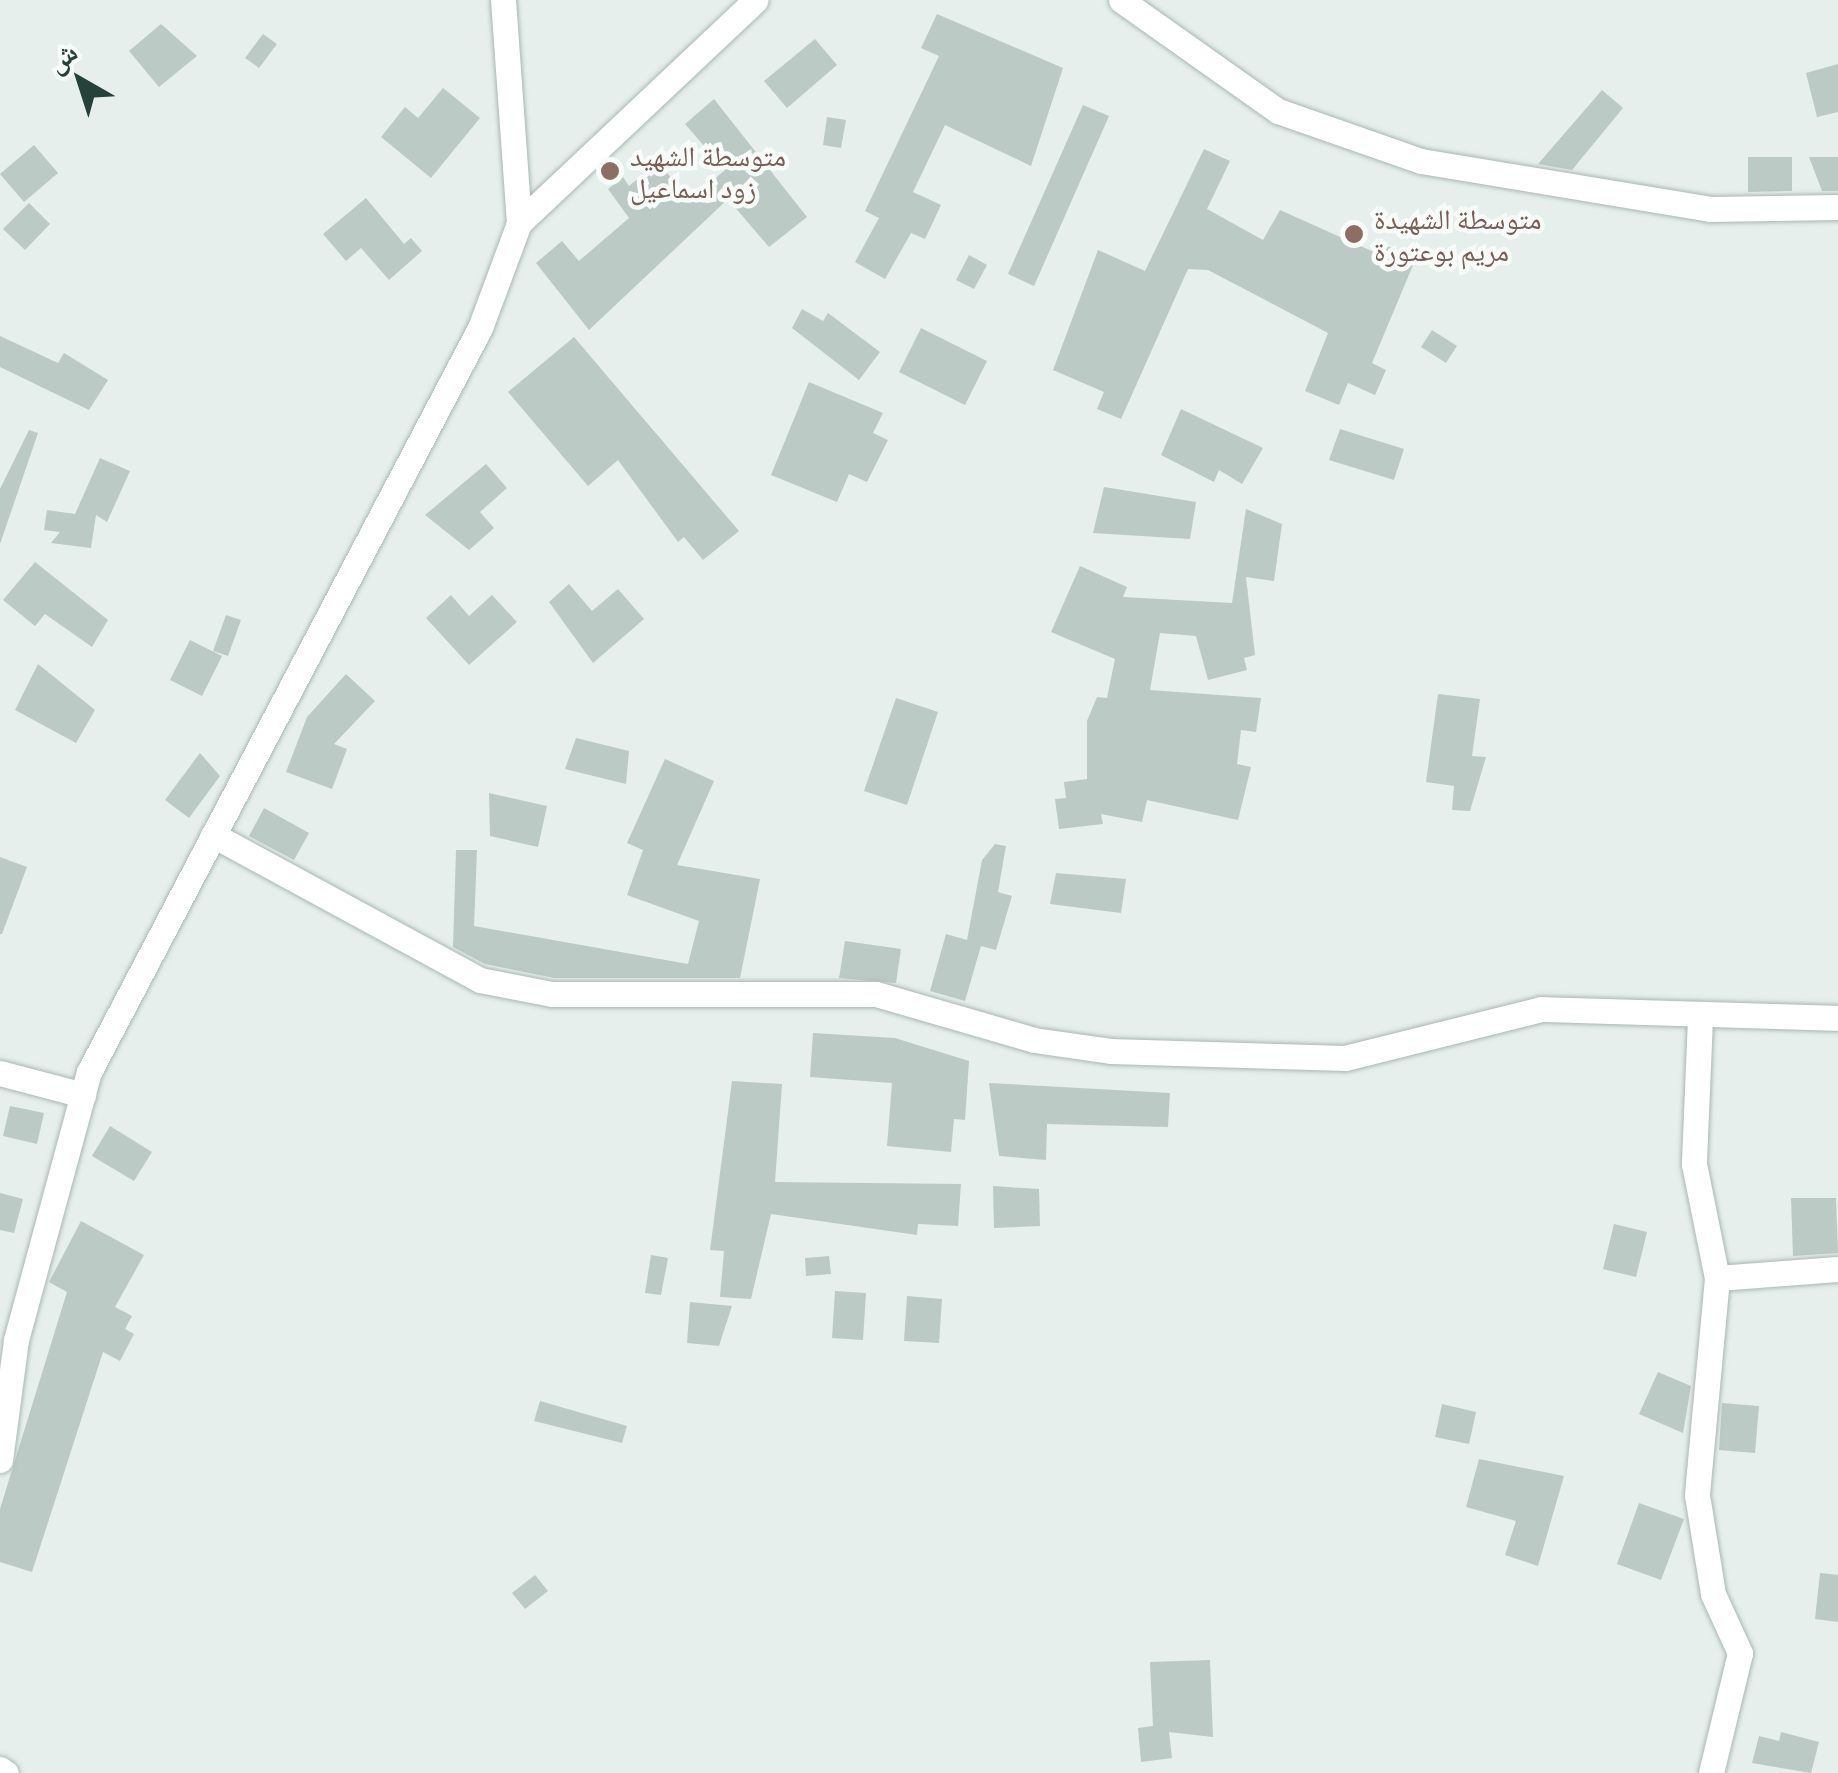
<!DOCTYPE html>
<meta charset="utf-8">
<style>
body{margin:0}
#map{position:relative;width:1838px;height:1773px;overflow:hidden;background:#e6efeb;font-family:"Exo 2","Noto Naskh Arabic",sans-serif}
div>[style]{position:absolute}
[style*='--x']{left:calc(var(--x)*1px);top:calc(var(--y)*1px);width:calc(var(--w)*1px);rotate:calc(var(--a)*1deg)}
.building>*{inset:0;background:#bbcac4}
.roads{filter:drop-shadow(0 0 2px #a8b8b2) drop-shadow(0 0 2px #a8b8b2)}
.minor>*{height:25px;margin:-12.5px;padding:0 12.5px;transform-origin:12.5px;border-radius:12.5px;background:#fff}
.dots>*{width:28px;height:28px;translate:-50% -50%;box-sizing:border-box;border:5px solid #f7fbf9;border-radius:50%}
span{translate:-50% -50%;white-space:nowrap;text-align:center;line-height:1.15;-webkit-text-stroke:9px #f7fbf9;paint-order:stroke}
.education-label{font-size:28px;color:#785e54}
.left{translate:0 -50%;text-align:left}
.north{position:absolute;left:30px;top:30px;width:100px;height:100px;-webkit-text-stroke:8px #f7fbf9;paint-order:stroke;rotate:321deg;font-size:28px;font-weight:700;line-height:40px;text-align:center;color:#24423a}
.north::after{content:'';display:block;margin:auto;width:35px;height:45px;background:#24423a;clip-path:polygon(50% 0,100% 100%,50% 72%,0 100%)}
</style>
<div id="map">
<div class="building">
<i style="clip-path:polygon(937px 14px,1063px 68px,1031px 166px,945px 125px,913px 192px,941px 205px,925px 239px,911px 233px,885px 279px,855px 262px,879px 218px,865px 211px,939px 56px,921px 48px)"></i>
<i style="clip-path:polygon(161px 24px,197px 56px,159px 87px,129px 51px)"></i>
<i style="clip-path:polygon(263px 34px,277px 44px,259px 68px,245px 58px)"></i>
<i style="clip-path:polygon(815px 39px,837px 65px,787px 108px,764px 81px)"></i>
<i style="clip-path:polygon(1838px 64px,1838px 112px,1817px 117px,1806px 73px)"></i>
<i style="clip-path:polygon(443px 88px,480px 118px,431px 178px,381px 137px,405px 107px,418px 118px)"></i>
<i style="clip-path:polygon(1602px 90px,1623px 108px,1572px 170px,1538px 164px)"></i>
<i style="clip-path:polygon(714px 99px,807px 217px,769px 247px,728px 199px,589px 330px,536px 263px,562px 241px,579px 261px,629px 218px,608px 189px,623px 177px,629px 186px,658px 162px,690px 200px,725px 170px,685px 124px)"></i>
<i style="clip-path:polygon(1083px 105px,1109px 116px,1034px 286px,1008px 274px)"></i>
<i style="clip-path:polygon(827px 117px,846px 120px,841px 148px,823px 145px)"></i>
<i style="clip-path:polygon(34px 145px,58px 173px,24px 202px,0 174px)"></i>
<i style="clip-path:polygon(1204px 149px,1230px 161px,1207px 209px,1263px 240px,1280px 210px,1376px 253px,1380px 243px,1416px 258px,1372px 363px,1386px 370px,1375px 395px,1348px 383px,1339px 405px,1305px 391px,1328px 333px,1208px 270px,1188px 269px,1121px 419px,1097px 409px,1104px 392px,1053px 370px,1098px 250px,1145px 271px)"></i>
<i style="clip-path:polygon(1748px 157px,1792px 157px,1792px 191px,1748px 192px)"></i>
<i style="clip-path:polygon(1809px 157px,1838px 157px,1838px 191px,1822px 191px)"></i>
<i style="clip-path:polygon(366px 198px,404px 244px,411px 238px,422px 251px,389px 280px,361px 248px,346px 261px,323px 234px)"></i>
<i style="clip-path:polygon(29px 203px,50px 224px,25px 250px,3px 229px)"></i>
<i style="clip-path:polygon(969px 255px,987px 265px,974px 289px,956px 280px)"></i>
<i style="clip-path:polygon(802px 309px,823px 321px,828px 313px,880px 352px,859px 380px,792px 328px)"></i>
<i style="clip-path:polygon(921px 328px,987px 361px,965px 405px,899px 372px)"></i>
<i style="clip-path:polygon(1432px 330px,1457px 346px,1446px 363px,1421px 347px)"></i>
<i style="clip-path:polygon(0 336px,58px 363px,64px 353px,108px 380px,89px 410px,0 367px)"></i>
<i style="clip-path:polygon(574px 337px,739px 531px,703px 560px,684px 537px,678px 542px,618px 460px,588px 486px,508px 392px)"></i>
<i style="clip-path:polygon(809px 382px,883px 413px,873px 433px,888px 440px,867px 482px,849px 474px,837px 502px,771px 475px)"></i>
<i style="clip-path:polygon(1181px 409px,1263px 448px,1242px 484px,1219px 470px,1214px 482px,1161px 455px)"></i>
<i style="clip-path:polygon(1340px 429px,1404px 449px,1394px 480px,1329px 460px)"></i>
<i style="clip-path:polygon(29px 430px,38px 433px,0 544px,0 489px)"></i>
<i style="clip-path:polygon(100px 458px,130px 471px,107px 522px,96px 515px,91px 548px,51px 543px,60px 532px,44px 530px,47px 510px,75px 514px)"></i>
<i style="clip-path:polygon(486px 464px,507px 488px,480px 512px,494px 528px,469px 550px,425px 515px)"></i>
<i style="clip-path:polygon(1104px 487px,1196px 502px,1190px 539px,1093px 533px)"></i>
<i style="clip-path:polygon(1246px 509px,1282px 524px,1274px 581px,1246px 577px,1255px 655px,1244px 658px,1247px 670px,1208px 680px,1196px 636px,1160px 633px,1150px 690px,1261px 698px,1256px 732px,1241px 730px,1237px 764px,1251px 767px,1238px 820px,1147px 800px,1142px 822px,1101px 814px,1103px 824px,1059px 829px,1055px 799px,1066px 798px,1064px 782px,1087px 779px,1087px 721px,1097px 697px,1107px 698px,1115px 659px,1051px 632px,1080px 566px,1127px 587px,1123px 597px,1232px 603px)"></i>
<i style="clip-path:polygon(35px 562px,108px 620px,92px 647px,45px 614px,35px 626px,3px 600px)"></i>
<i style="clip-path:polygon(569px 584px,592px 611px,618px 589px,644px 619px,593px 663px,549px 602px)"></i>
<i style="clip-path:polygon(451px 595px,469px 616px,492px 595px,517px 622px,469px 665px,426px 618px)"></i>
<i style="clip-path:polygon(226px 615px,241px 620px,228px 656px,213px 651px)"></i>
<i style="clip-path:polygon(190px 640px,222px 656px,202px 696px,170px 680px)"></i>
<i style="clip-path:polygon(38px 664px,95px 710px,76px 743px,15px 710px)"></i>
<i style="clip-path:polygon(346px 674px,375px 701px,334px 744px,347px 749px,332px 789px,286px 772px,307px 717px)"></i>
<i style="clip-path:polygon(1438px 694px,1480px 699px,1472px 756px,1486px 757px,1470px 811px,1452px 810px,1454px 786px,1426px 782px)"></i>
<i style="clip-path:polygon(896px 698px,938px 712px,907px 805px,864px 791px)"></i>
<i style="clip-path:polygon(576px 738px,629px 751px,626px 784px,565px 769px)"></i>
<i style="clip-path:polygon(200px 753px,220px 776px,189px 818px,165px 800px)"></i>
<i style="clip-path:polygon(665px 759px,714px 781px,677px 865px,760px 879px,740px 978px,554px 978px,485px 964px,453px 947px,456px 850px,477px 850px,474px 926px,688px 964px,699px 921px,627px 895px,643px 850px,627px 843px)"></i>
<i style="clip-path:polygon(489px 793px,547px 806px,538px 847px,490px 836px)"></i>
<i style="clip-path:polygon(264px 808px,309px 833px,294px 860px,249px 836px)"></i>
<i style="clip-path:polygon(995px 844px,1006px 846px,998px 892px,1012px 896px,996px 950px,981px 946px,965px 1001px,930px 991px,946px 934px,967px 940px,982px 860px)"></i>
<i style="clip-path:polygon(0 857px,27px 867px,2px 934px,0 934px)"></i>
<i style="clip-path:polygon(1056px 873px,1126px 879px,1121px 913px,1050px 904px)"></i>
<i style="clip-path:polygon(845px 941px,901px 949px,896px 983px,839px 978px)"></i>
<i style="clip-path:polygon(813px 1033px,895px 1038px,969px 1061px,965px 1120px,954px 1119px,951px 1152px,887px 1146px,892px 1083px,810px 1077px)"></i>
<i style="clip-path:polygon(732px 1081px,782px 1084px,775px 1182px,961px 1184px,958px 1226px,918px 1224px,917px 1235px,771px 1214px,751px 1299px,720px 1297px,724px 1251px,710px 1250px)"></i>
<i style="clip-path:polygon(989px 1083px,1170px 1093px,1168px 1127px,1047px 1124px,1046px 1160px,999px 1156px)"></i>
<i style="clip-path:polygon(10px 1106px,44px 1113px,37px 1144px,3px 1136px)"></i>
<i style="clip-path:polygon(110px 1126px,152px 1152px,134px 1181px,92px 1156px)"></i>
<i style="clip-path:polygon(993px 1186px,1039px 1189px,1040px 1226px,994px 1228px)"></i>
<i style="clip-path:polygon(0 1193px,23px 1199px,14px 1233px,0 1230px)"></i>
<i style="clip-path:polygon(1791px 1198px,1836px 1198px,1838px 1253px,1793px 1256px)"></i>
<i style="clip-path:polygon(81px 1221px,144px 1255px,115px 1307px,132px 1316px,125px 1329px,134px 1334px,120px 1361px,103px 1352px,32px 1572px,0 1562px,0 1509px,67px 1292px,49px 1282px)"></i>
<i style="clip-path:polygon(1614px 1224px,1647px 1232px,1636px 1277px,1603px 1269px)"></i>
<i style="clip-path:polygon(651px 1255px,668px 1258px,661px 1295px,645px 1293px)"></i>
<i style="clip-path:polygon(829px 1256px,831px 1274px,806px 1276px,805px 1258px)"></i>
<i style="clip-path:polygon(835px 1291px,866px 1293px,863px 1340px,832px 1338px)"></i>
<i style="clip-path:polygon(907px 1296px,942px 1299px,939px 1343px,904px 1341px)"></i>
<i style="clip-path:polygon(690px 1302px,732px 1306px,719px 1346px,687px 1343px)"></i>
<i style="clip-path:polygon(1658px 1372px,1691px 1386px,1683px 1433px,1639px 1414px)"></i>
<i style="clip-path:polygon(540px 1401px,627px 1426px,622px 1443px,534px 1421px)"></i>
<i style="clip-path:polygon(1722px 1403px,1759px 1406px,1755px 1453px,1719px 1450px)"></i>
<i style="clip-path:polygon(1442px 1404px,1476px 1412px,1469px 1444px,1435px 1437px)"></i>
<i style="clip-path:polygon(1479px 1459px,1564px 1476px,1538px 1566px,1505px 1555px,1516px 1521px,1466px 1507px)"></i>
<i style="clip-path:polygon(1639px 1503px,1684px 1519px,1661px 1580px,1617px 1564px)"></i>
<i style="clip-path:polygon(1820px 1573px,1838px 1575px,1838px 1622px,1815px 1619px)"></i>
<i style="clip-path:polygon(535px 1575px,548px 1591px,525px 1609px,512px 1593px)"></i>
<i style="clip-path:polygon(1210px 1660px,1213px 1737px,1169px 1732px,1172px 1758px,1141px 1762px,1138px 1728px,1153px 1726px,1150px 1662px)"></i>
<i style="clip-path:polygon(1781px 1732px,1819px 1742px,1811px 1773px,1752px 1763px,1759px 1736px,1779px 1741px)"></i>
</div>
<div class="roads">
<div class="minor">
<i style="--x:1121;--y:0;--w:192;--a:35.3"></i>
<i style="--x:1278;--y:111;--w:151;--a:19.3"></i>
<i style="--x:1421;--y:161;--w:293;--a:9.4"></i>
<i style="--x:1710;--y:209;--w:128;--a:-0.9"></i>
<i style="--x:519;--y:223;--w:325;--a:-43.3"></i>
<i style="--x:213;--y:835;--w:304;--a:28.5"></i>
<i style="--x:480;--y:980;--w:73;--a:11"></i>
<i style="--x:552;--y:994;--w:324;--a:0"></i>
<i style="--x:876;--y:994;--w:165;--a:16.2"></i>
<i style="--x:1034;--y:1040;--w:77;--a:8.2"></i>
<i style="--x:1110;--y:1051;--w:235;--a:1.7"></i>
<i style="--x:1345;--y:1058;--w:202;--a:-14"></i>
<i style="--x:1541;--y:1009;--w:297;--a:1.7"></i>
<i style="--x:1700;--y:1018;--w:146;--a:92.4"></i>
<i style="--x:1694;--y:1164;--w:116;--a:78.6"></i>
<i style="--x:1717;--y:1278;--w:218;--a:95.3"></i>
<i style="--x:1697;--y:1495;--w:100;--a:80.8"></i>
<i style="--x:1713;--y:1594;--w:65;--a:65.4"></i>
<i style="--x:1740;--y:1653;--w:123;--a:103.6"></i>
<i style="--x:0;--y:1073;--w:86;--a:14.8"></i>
<i style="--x:1717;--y:1278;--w:121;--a:-4.3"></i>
<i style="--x:0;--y:1460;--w:121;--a:-82.4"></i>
<i style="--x:16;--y:1340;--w:278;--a:-74.8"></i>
<i style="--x:89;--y:1072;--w:840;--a:-62.28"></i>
<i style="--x:480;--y:328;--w:112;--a:-69.6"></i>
<i style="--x:519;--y:223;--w:224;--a:-94.1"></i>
<i style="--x:0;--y:1769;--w:7;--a:34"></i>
</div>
</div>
<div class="dots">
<i style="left:610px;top:171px;background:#8d6e63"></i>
<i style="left:1354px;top:234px;background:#8d6e63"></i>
</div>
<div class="education-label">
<span class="left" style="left:630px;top:171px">متوسطة الشهيد<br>زود اسماعيل</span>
<span class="left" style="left:1374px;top:234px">متوسطة الشهيدة<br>مريم بوعتورة</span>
</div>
<div class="north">ش</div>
</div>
